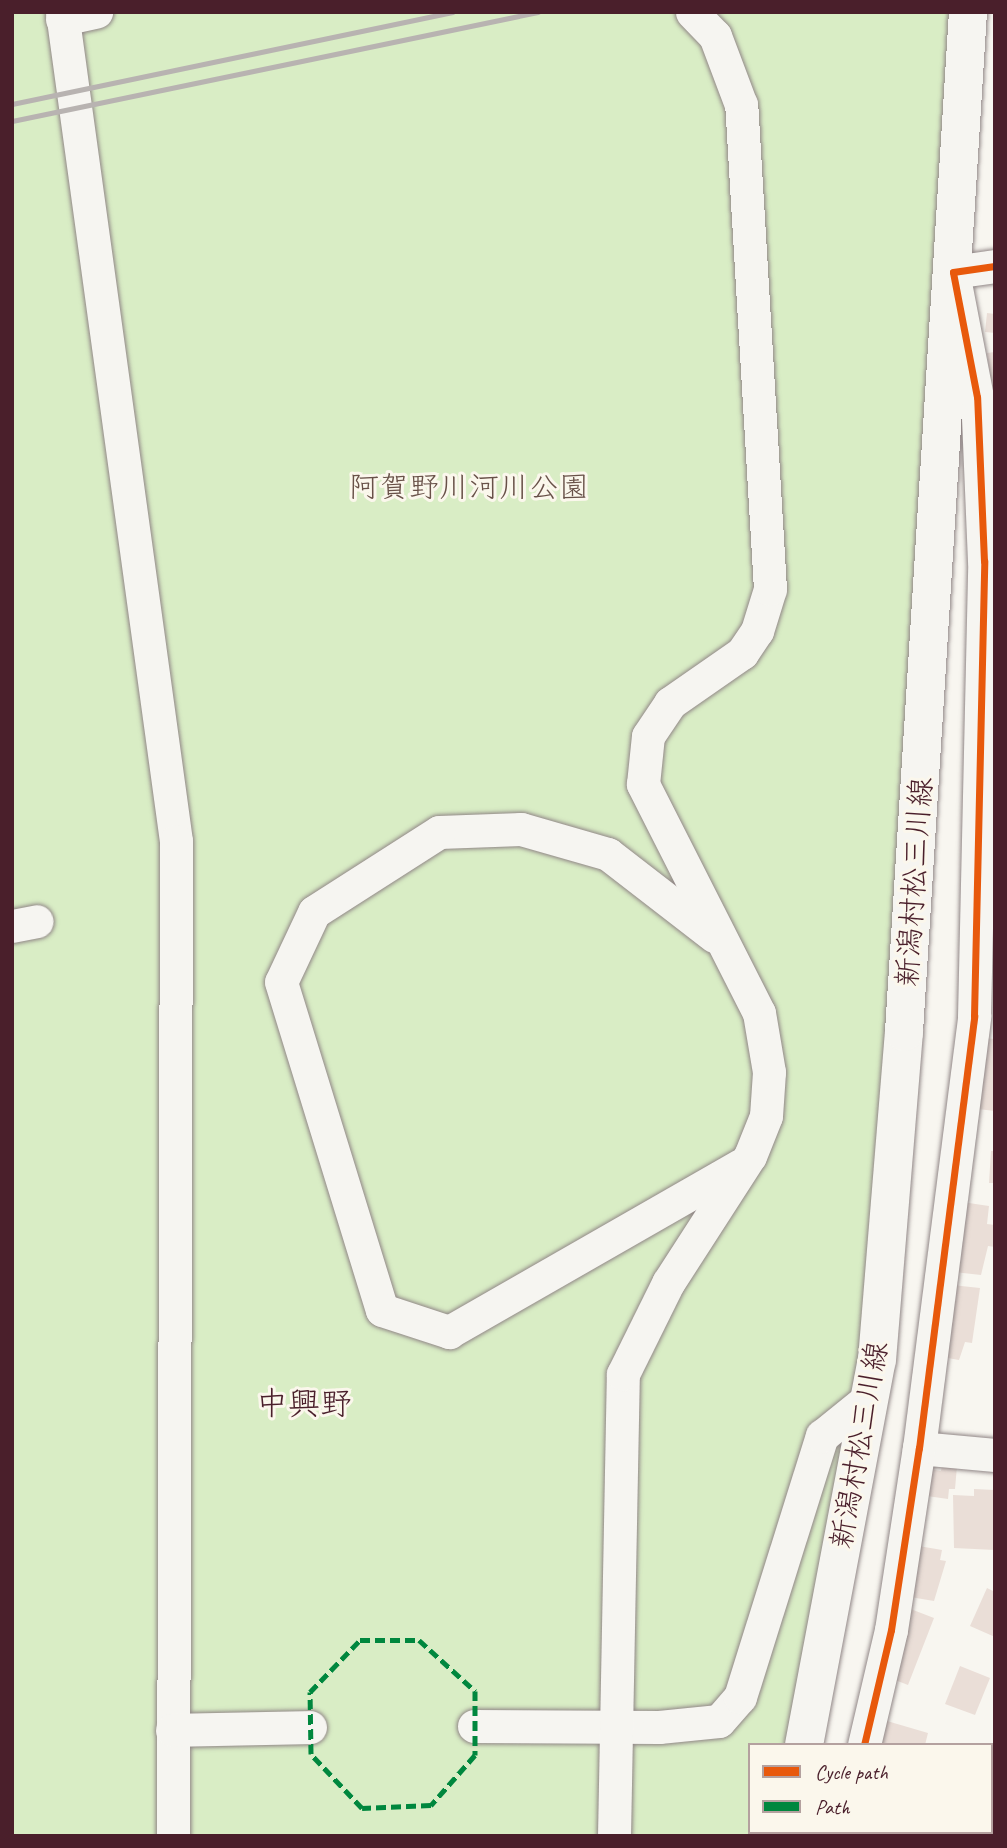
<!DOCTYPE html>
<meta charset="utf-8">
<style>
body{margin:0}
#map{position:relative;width:1007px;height:1848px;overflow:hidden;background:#f8f6f0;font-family:Caveat,"Klee One",sans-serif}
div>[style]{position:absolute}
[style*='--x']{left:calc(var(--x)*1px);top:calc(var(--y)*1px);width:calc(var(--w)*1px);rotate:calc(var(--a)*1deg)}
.green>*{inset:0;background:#d9edc5}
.building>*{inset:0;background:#eaded7}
.roads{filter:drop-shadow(0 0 2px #918787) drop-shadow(0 0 2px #918787)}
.minor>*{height:33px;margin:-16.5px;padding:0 16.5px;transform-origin:16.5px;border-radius:16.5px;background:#f6f5f1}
.major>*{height:38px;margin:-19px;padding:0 19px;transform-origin:19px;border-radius:19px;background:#f6f5f1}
.rail>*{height:5px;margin:-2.5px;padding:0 2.5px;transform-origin:2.5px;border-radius:2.5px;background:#b8b3b1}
.quiet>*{height:5px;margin-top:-2.5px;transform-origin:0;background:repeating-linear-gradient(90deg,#00873e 0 10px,transparent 0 15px)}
.cycleway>*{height:7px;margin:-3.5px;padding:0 3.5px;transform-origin:3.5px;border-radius:3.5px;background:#e8590c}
span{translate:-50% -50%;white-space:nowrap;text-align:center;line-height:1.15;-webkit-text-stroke:6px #fbf7ec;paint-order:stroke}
.park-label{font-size:30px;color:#685148}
.street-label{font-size:30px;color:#4a1f2b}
.neighbourhood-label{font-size:32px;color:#4a1f2b}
.frame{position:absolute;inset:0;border:14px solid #4a1f2b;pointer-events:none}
.legend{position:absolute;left:748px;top:1743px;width:245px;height:91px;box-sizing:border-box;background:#fbf7ec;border:2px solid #b4a19f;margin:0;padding:9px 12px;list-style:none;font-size:21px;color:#4a1f2b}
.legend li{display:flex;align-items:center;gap:14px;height:35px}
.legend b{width:35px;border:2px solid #b4a19f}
</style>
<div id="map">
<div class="green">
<i style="clip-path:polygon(12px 12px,955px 12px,902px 876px,859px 1370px,792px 1745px,750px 1745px,750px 1832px,775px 1836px,12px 1836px)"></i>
</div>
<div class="building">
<i style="clip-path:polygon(987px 313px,995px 314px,995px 333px,985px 332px)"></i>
<i style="clip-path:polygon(995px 352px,995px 397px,993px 397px,987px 353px)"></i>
<i style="clip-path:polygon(982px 1038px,995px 1039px,995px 1111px,978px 1109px)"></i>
<i style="clip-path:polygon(991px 1151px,995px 1151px,995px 1183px,989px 1183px)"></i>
<i style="clip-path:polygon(962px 1202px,989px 1206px,987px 1224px,995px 1225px,995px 1247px,988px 1246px,981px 1275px,954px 1272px)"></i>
<i style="clip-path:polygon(952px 1285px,980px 1288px,972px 1343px,965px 1342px,959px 1360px,942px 1357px)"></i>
<i style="clip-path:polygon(942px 1465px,957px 1466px,955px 1489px,949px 1489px,948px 1499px,927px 1496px,930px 1469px,941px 1471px)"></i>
<i style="clip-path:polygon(974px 1489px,995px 1490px,995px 1550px,954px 1548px,953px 1495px,974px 1496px)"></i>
<i style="clip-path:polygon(913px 1545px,942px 1550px,940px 1560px,946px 1561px,934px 1601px,904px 1596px)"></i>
<i style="clip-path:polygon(987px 1588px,995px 1592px,995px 1637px,970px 1626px)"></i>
<i style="clip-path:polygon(908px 1608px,934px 1618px,908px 1685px,890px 1678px,907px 1635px,899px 1632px)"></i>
<i style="clip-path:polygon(960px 1666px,990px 1678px,975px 1715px,945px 1704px)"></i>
<i style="clip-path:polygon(887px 1721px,928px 1733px,925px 1745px,880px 1745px)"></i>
<i style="clip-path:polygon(879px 1832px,890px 1834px,937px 1832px,878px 1836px)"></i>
</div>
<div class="roads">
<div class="minor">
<i style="--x:62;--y:12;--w:837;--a:82.17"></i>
<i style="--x:176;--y:841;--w:995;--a:90.17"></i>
<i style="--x:62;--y:19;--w:35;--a:-12"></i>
<i style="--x:12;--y:926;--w:25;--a:-11"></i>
<i style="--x:714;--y:936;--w:134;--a:-142.3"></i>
<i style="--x:608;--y:854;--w:91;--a:-164"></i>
<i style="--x:521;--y:829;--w:82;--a:177.9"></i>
<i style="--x:439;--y:832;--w:148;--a:147.4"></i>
<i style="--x:314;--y:912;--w:77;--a:115.2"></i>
<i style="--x:281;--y:982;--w:343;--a:72.9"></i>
<i style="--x:382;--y:1310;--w:71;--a:18.2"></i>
<i style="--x:449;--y:1332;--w:336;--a:-29.8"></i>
<i style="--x:919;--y:1448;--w:76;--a:5.3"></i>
<i style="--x:474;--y:1726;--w:185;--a:0.3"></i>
<i style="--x:659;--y:1727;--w:60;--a:-5.7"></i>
<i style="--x:719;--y:1721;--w:32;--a:-49"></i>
<i style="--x:740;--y:1697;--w:274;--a:-72.6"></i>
<i style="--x:822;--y:1436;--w:60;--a:-39"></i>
<i style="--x:172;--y:1730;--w:138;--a:-1.2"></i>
<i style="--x:864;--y:1745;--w:118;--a:-76.8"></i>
<i style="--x:891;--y:1630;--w:184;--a:-81.3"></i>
<i style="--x:919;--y:1448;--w:435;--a:-82.7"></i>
<i style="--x:974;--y:1016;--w:455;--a:-88.7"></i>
<i style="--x:984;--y:561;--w:164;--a:-92.4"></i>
<i style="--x:977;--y:397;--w:127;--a:-100.9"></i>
<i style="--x:953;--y:272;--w:42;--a:-8.1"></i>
<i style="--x:614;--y:1836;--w:462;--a:-88.9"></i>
<i style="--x:623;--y:1374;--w:102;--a:-63.7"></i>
<i style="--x:668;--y:1283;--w:151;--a:-57.2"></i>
<i style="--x:750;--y:1156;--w:43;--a:-68.2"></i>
<i style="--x:766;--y:1116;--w:44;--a:-86.1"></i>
<i style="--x:769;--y:1072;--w:60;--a:-99.6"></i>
<i style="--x:759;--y:1013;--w:257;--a:-116.9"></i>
<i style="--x:643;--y:784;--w:48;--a:-84.1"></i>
<i style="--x:648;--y:736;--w:40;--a:-56"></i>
<i style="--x:670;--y:703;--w:88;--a:-34.8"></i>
<i style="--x:742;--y:653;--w:27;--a:-56"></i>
<i style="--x:757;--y:631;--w:44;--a:-72.8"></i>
<i style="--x:770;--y:589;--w:485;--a:-93.4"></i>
<i style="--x:741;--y:105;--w:74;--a:-110.6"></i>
<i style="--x:715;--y:36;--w:33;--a:-134"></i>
<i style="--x:837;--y:1836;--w:4;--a:-63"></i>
</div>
<div class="major">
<i style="--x:804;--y:1745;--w:392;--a:-79.3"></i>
<i style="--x:877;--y:1360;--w:329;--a:-85.3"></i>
<i style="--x:904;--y:1032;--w:1022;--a:-86.41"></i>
<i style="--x:787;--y:1836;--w:4;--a:-76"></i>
</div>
</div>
<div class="rail">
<i style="--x:12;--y:104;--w:450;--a:-11.8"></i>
<i style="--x:12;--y:121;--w:537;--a:-11.71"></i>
</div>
<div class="quiet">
<i style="--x:360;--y:1640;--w:59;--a:0"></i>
<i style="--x:419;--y:1640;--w:76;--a:42.3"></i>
<i style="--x:475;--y:1691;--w:64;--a:90"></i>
<i style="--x:475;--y:1755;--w:67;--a:131.3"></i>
<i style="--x:431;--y:1805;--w:69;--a:177.5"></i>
<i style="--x:362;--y:1808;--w:74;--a:-133.4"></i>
<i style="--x:311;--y:1754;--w:62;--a:-90.9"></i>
<i style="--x:310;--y:1692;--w:72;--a:-46.1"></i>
</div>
<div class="cycleway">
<i style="--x:864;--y:1745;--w:118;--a:-76.8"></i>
<i style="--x:891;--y:1630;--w:184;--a:-81.3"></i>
<i style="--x:919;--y:1448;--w:435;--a:-82.7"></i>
<i style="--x:974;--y:1016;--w:455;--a:-88.7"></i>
<i style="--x:984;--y:561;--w:164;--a:-92.4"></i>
<i style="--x:977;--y:397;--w:127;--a:-100.9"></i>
<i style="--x:953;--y:272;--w:42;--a:-8.1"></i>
</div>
<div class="park-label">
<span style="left:469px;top:487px">阿賀野川河川公園</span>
</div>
<div class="street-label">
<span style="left:914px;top:882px;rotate:-86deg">新潟村松三川線</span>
<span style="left:859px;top:1445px;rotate:-80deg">新潟村松三川線</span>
</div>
<div class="neighbourhood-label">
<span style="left:304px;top:1404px">中興野</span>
</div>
<div class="frame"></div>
<ul class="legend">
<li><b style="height:9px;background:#e8590c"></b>Cycle path</li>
<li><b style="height:9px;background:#00873e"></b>Path</li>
</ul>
</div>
